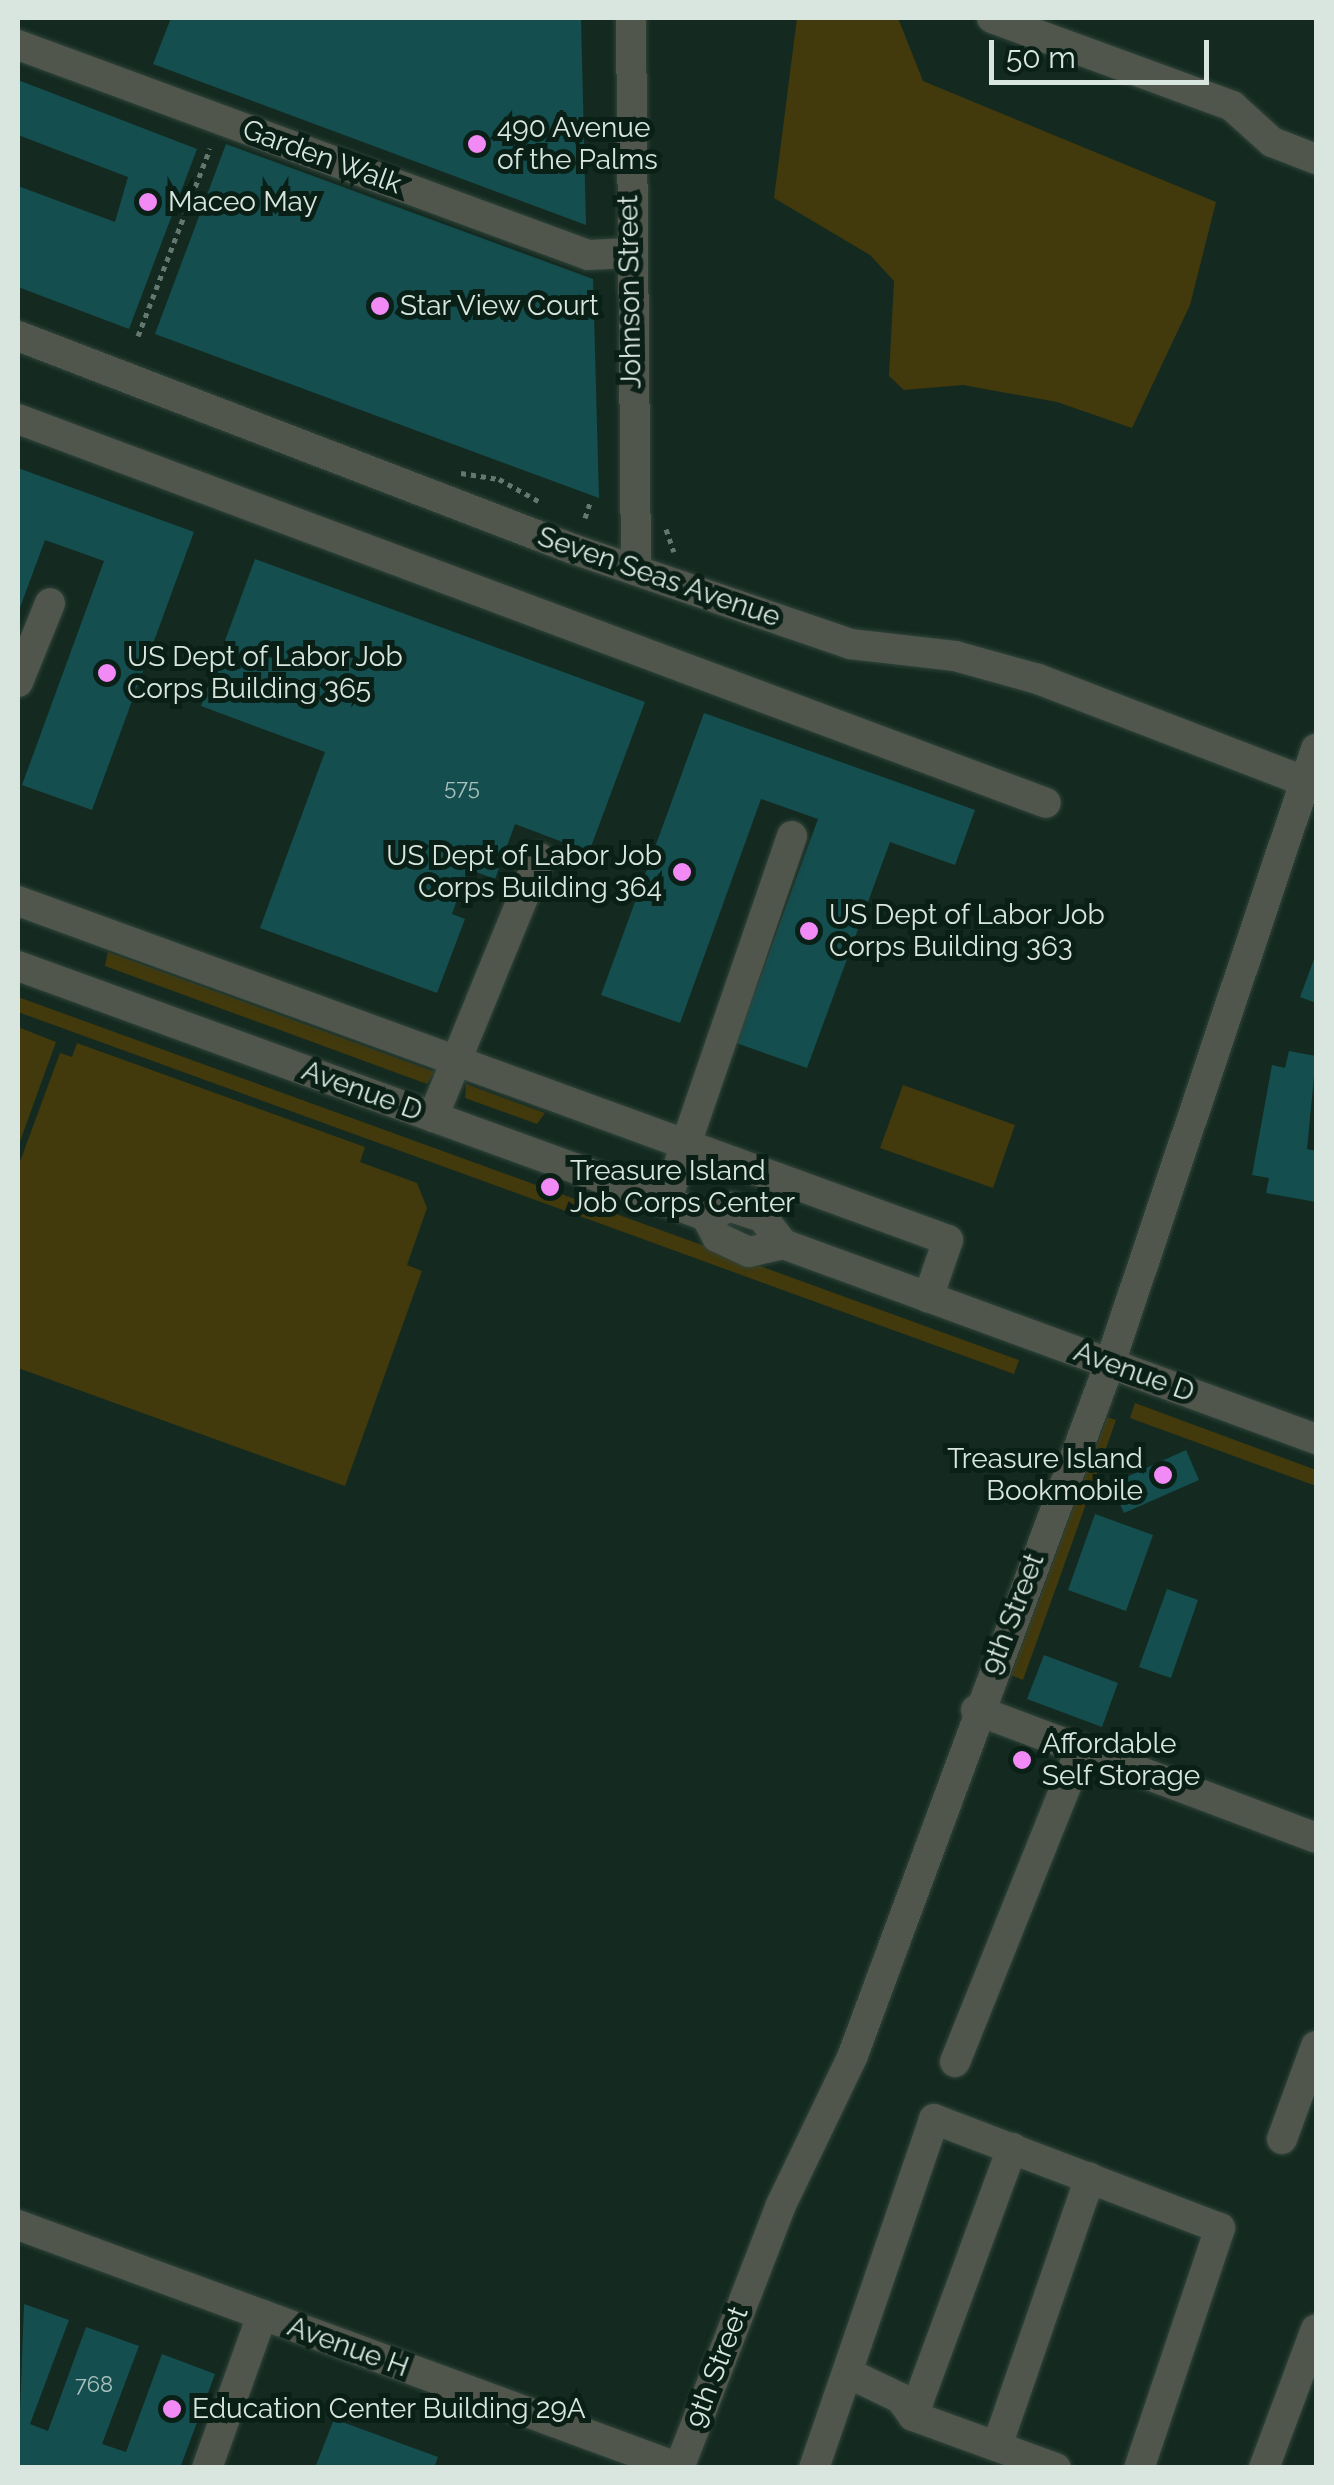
<!DOCTYPE html>
<style>
body{margin:0}
#map{position:relative;width:1334px;height:2485px;overflow:hidden;background:#142a20;font-family:Raleway,sans-serif}
div>[style]{position:absolute}
[style*='--x']{left:calc(var(--x)*1px);top:calc(var(--y)*1px);width:calc(var(--w)*1px);rotate:calc(var(--a)*1deg)}
.green>*{inset:0;background:#42390c}
.building>*{inset:0;background:#144e4f}
.path>*{height:5px;margin-top:-2.5px;transform-origin:0;background:repeating-linear-gradient(90deg,#65786f 0 5px,transparent 0 10px)}
.roads{filter:drop-shadow(0 0 2px #30443b) drop-shadow(0 0 2px #30443b)}
.minor>*{height:30px;margin:-15px;padding:0 15px;transform-origin:15px;border-radius:15px;background:#51564d}
.dots>*{width:28px;height:28px;translate:-50% -50%;box-sizing:border-box;border:5px solid #0a2017;border-radius:50%}
span{translate:-50% -50%;white-space:nowrap;text-align:center;line-height:1.15;-webkit-text-stroke:10px #0a2017;paint-order:stroke}
.number-label{font-size:22px;color:#a8c0bb}
.number-label span{-webkit-text-stroke-width:0}
.poi-label{font-size:28px;color:#d9e6df}
.left{translate:0 -50%;text-align:left}
.right{translate:-100% -50%;text-align:right}
.street-label{font-size:28px;color:#d9e6df}
.frame{position:absolute;inset:0;border:20px solid #d9e6df;pointer-events:none}
.scale{position:absolute;left:989px;top:40px;width:220px;height:45px;box-sizing:border-box;border:5px solid #d9e6df;border-top:0;padding-left:12px;font-size:30px;line-height:35px;white-space:nowrap;color:#d9e6df;-webkit-text-stroke:8px #0a2017;paint-order:stroke}
</style>
<div id="map">
<div class="green">
<i style="clip-path:polygon(797px 18px,898px 18px,923px 81px,1216px 202px,1190px 305px,1132px 428px,1057px 402px,963px 385px,904px 390px,889px 376px,894px 281px,870px 255px,774px 198px)"></i>
<i style="clip-path:polygon(108px 952px,435px 1072px,427px 1084px,105px 966px)"></i>
<i style="clip-path:polygon(18px 997px,1019px 1360px,1014px 1374px,18px 1012px)"></i>
<i style="clip-path:polygon(18px 1027px,56px 1042px,18px 1147px)"></i>
<i style="clip-path:polygon(77px 1043px,365px 1147px,360px 1162px,417px 1183px,427px 1208px,407px 1265px,422px 1271px,345px 1486px,18px 1368px,18px 1167px,60px 1053px,72px 1057px)"></i>
<i style="clip-path:polygon(466px 1084px,545px 1113px,537px 1124px,465px 1098px)"></i>
<i style="clip-path:polygon(903px 1085px,1015px 1125px,993px 1188px,880px 1148px)"></i>
<i style="clip-path:polygon(1135px 1403px,1316px 1470px,1316px 1486px,1130px 1418px)"></i>
<i style="clip-path:polygon(1107px 1417px,1116px 1420px,1023px 1680px,1011px 1675px)"></i>
</div>
<div class="building">
<i style="clip-path:polygon(171px 18px,581px 18px,586px 225px,153px 64px)"></i>
<i style="clip-path:polygon(18px 80px,197px 149px,129px 329px,18px 287px,18px 186px,115px 222px,128px 177px,18px 135px)"></i>
<i style="clip-path:polygon(226px 144px,593px 279px,599px 498px,155px 334px)"></i>
<i style="clip-path:polygon(18px 468px,194px 532px,92px 810px,22px 785px,104px 561px,45px 540px,18px 613px)"></i>
<i style="clip-path:polygon(255px 559px,645px 702px,589px 852px,515px 824px,495px 879px,468px 869px,452px 914px,465px 919px,437px 993px,260px 928px,325px 752px,201px 706px)"></i>
<i style="clip-path:polygon(704px 713px,975px 810px,955px 865px,890px 842px,807px 1068px,736px 1043px,818px 819px,761px 799px,680px 1023px,601px 995px)"></i>
<i style="clip-path:polygon(1316px 954px,1316px 1003px,1300px 997px)"></i>
<i style="clip-path:polygon(1289px 1051px,1316px 1056px,1307px 1149px,1316px 1151px,1316px 1202px,1266px 1193px,1269px 1178px,1252px 1175px,1272px 1065px,1285px 1068px)"></i>
<i style="clip-path:polygon(1186px 1450px,1199px 1480px,1124px 1513px,1111px 1484px)"></i>
<i style="clip-path:polygon(1095px 1514px,1153px 1535px,1126px 1611px,1068px 1590px)"></i>
<i style="clip-path:polygon(1167px 1589px,1198px 1600px,1171px 1678px,1139px 1667px)"></i>
<i style="clip-path:polygon(1044px 1655px,1118px 1683px,1102px 1727px,1027px 1699px)"></i>
<i style="clip-path:polygon(24px 2304px,69px 2320px,30px 2424px,48px 2431px,86px 2327px,139px 2346px,102px 2444px,126px 2452px,162px 2354px,215px 2374px,180px 2468px,18px 2468px)"></i>
<i style="clip-path:polygon(334px 2419px,438px 2457px,434px 2468px,315px 2468px)"></i>
</div>
<div class="path">
<i style="--x:138;--y:336;--w:201;--a:-69"></i>
<i style="--x:461;--y:473;--w:38;--a:9"></i>
<i style="--x:499;--y:479;--w:49;--a:29.2"></i>
<i style="--x:585;--y:518;--w:16;--a:-72"></i>
<i style="--x:666;--y:529;--w:24;--a:71"></i>
</div>
<div class="roads">
<div class="minor">
<i style="--x:631;--y:18;--w:549;--a:89.48"></i>
<i style="--x:992;--y:18;--w:256;--a:20.1"></i>
<i style="--x:1232;--y:106;--w:54;--a:42"></i>
<i style="--x:1272;--y:142;--w:47;--a:21.1"></i>
<i style="--x:18;--y:45;--w:607;--a:20.22"></i>
<i style="--x:588;--y:255;--w:41;--a:-2.8"></i>
<i style="--x:18;--y:336;--w:594;--a:21"></i>
<i style="--x:573;--y:549;--w:293;--a:18.9"></i>
<i style="--x:850;--y:644;--w:106;--a:6.5"></i>
<i style="--x:955;--y:656;--w:86;--a:15.5"></i>
<i style="--x:1038;--y:679;--w:290;--a:21"></i>
<i style="--x:18;--y:419;--w:1097;--a:20.48"></i>
<i style="--x:18;--y:682;--w:85;--a:-67.9"></i>
<i style="--x:18;--y:901;--w:990;--a:20.03"></i>
<i style="--x:948;--y:1240;--w:61;--a:109"></i>
<i style="--x:18;--y:966;--w:732;--a:19.97"></i>
<i style="--x:706;--y:1216;--w:27;--a:-20"></i>
<i style="--x:731;--y:1207;--w:33;--a:18"></i>
<i style="--x:762;--y:1217;--w:34;--a:52"></i>
<i style="--x:783;--y:1244;--w:568;--a:20.1"></i>
<i style="--x:433;--y:1117;--w:280;--a:-67.7"></i>
<i style="--x:666;--y:1202;--w:387;--a:-71"></i>
<i style="--x:706;--y:1216;--w:24;--a:62"></i>
<i style="--x:717;--y:1237;--w:35;--a:25"></i>
<i style="--x:749;--y:1252;--w:35;--a:-13"></i>
<i style="--x:976;--y:1710;--w:363;--a:20.6"></i>
<i style="--x:955;--y:2062;--w:337;--a:-68.1"></i>
<i style="--x:1282;--y:2139;--w:99;--a:-69.9"></i>
<i style="--x:18;--y:2225;--w:704;--a:20.18"></i>
<i style="--x:852;--y:2375;--w:53;--a:25.6"></i>
<i style="--x:900;--y:2398;--w:22;--a:54"></i>
<i style="--x:913;--y:2416;--w:152;--a:20"></i>
<i style="--x:913;--y:2416;--w:286;--a:-69.7"></i>
<i style="--x:997;--y:2446;--w:284;--a:-70.9"></i>
<i style="--x:207;--y:2468;--w:163;--a:-70.2"></i>
<i style="--x:679;--y:2468;--w:280;--a:-68.8"></i>
<i style="--x:780;--y:2207;--w:169;--a:-64.3"></i>
<i style="--x:853;--y:2055;--w:738;--a:-69.63"></i>
<i style="--x:1110;--y:1363;--w:648;--a:-71.45"></i>
<i style="--x:814;--y:2468;--w:369;--a:-71"></i>
<i style="--x:934;--y:2119;--w:306;--a:20.9"></i>
<i style="--x:1220;--y:2228;--w:253;--a:108.6"></i>
<i style="--x:1264;--y:2468;--w:148;--a:-69.5"></i>
</div>
</div>
<div class="dots">
<i style="left:477px;top:144px;background:#f18af4"></i>
<i style="left:148px;top:202px;background:#f18af4"></i>
<i style="left:380px;top:306px;background:#f18af4"></i>
<i style="left:107px;top:673px;background:#f18af4"></i>
<i style="left:682px;top:872px;background:#f18af4"></i>
<i style="left:809px;top:931px;background:#f18af4"></i>
<i style="left:550px;top:1187px;background:#f18af4"></i>
<i style="left:1163px;top:1475px;background:#f18af4"></i>
<i style="left:1022px;top:1760px;background:#f18af4"></i>
<i style="left:172px;top:2409px;background:#f18af4"></i>
</div>
<div class="number-label">
<span style="left:462px;top:788px">575</span>
<span style="left:94px;top:2385px">768</span>
</div>
<div class="poi-label">
<span class="left" style="left:497px;top:144px">490 Avenue<br>of the Palms</span>
<span class="left" style="left:168px;top:202px">Maceo May</span>
<span class="left" style="left:400px;top:306px">Star View Court</span>
<span class="left" style="left:127px;top:673px">US Dept of Labor Job<br>Corps Building 365</span>
<span class="right" style="left:662px;top:872px">US Dept of Labor Job<br>Corps Building 364</span>
<span class="left" style="left:829px;top:931px">US Dept of Labor Job<br>Corps Building 363</span>
<span class="left" style="left:570px;top:1187px">Treasure Island<br>Job Corps Center</span>
<span class="right" style="left:1143px;top:1475px">Treasure Island<br>Bookmobile</span>
<span class="left" style="left:1042px;top:1760px">Affordable<br>Self Storage</span>
<span class="left" style="left:192px;top:2409px">Education Center Building 29A</span>
</div>
<div class="street-label">
<span style="left:322px;top:157px;rotate:20deg">Garden Walk</span>
<span style="left:630px;top:292px;rotate:-91deg">Johnson Street</span>
<span style="left:659px;top:577px;rotate:19deg">Seven Seas Avenue</span>
<span style="left:362px;top:1091px;rotate:20deg">Avenue D</span>
<span style="left:1134px;top:1372px;rotate:20deg">Avenue D</span>
<span style="left:1013px;top:1614px;rotate:-69deg">9th Street</span>
<span style="left:348px;top:2347px;rotate:20deg">Avenue H</span>
<span style="left:717px;top:2367px;rotate:-69deg">9th Street</span>
</div>
<div class="frame"></div>
<div class="scale">50 m</div>
</div>
